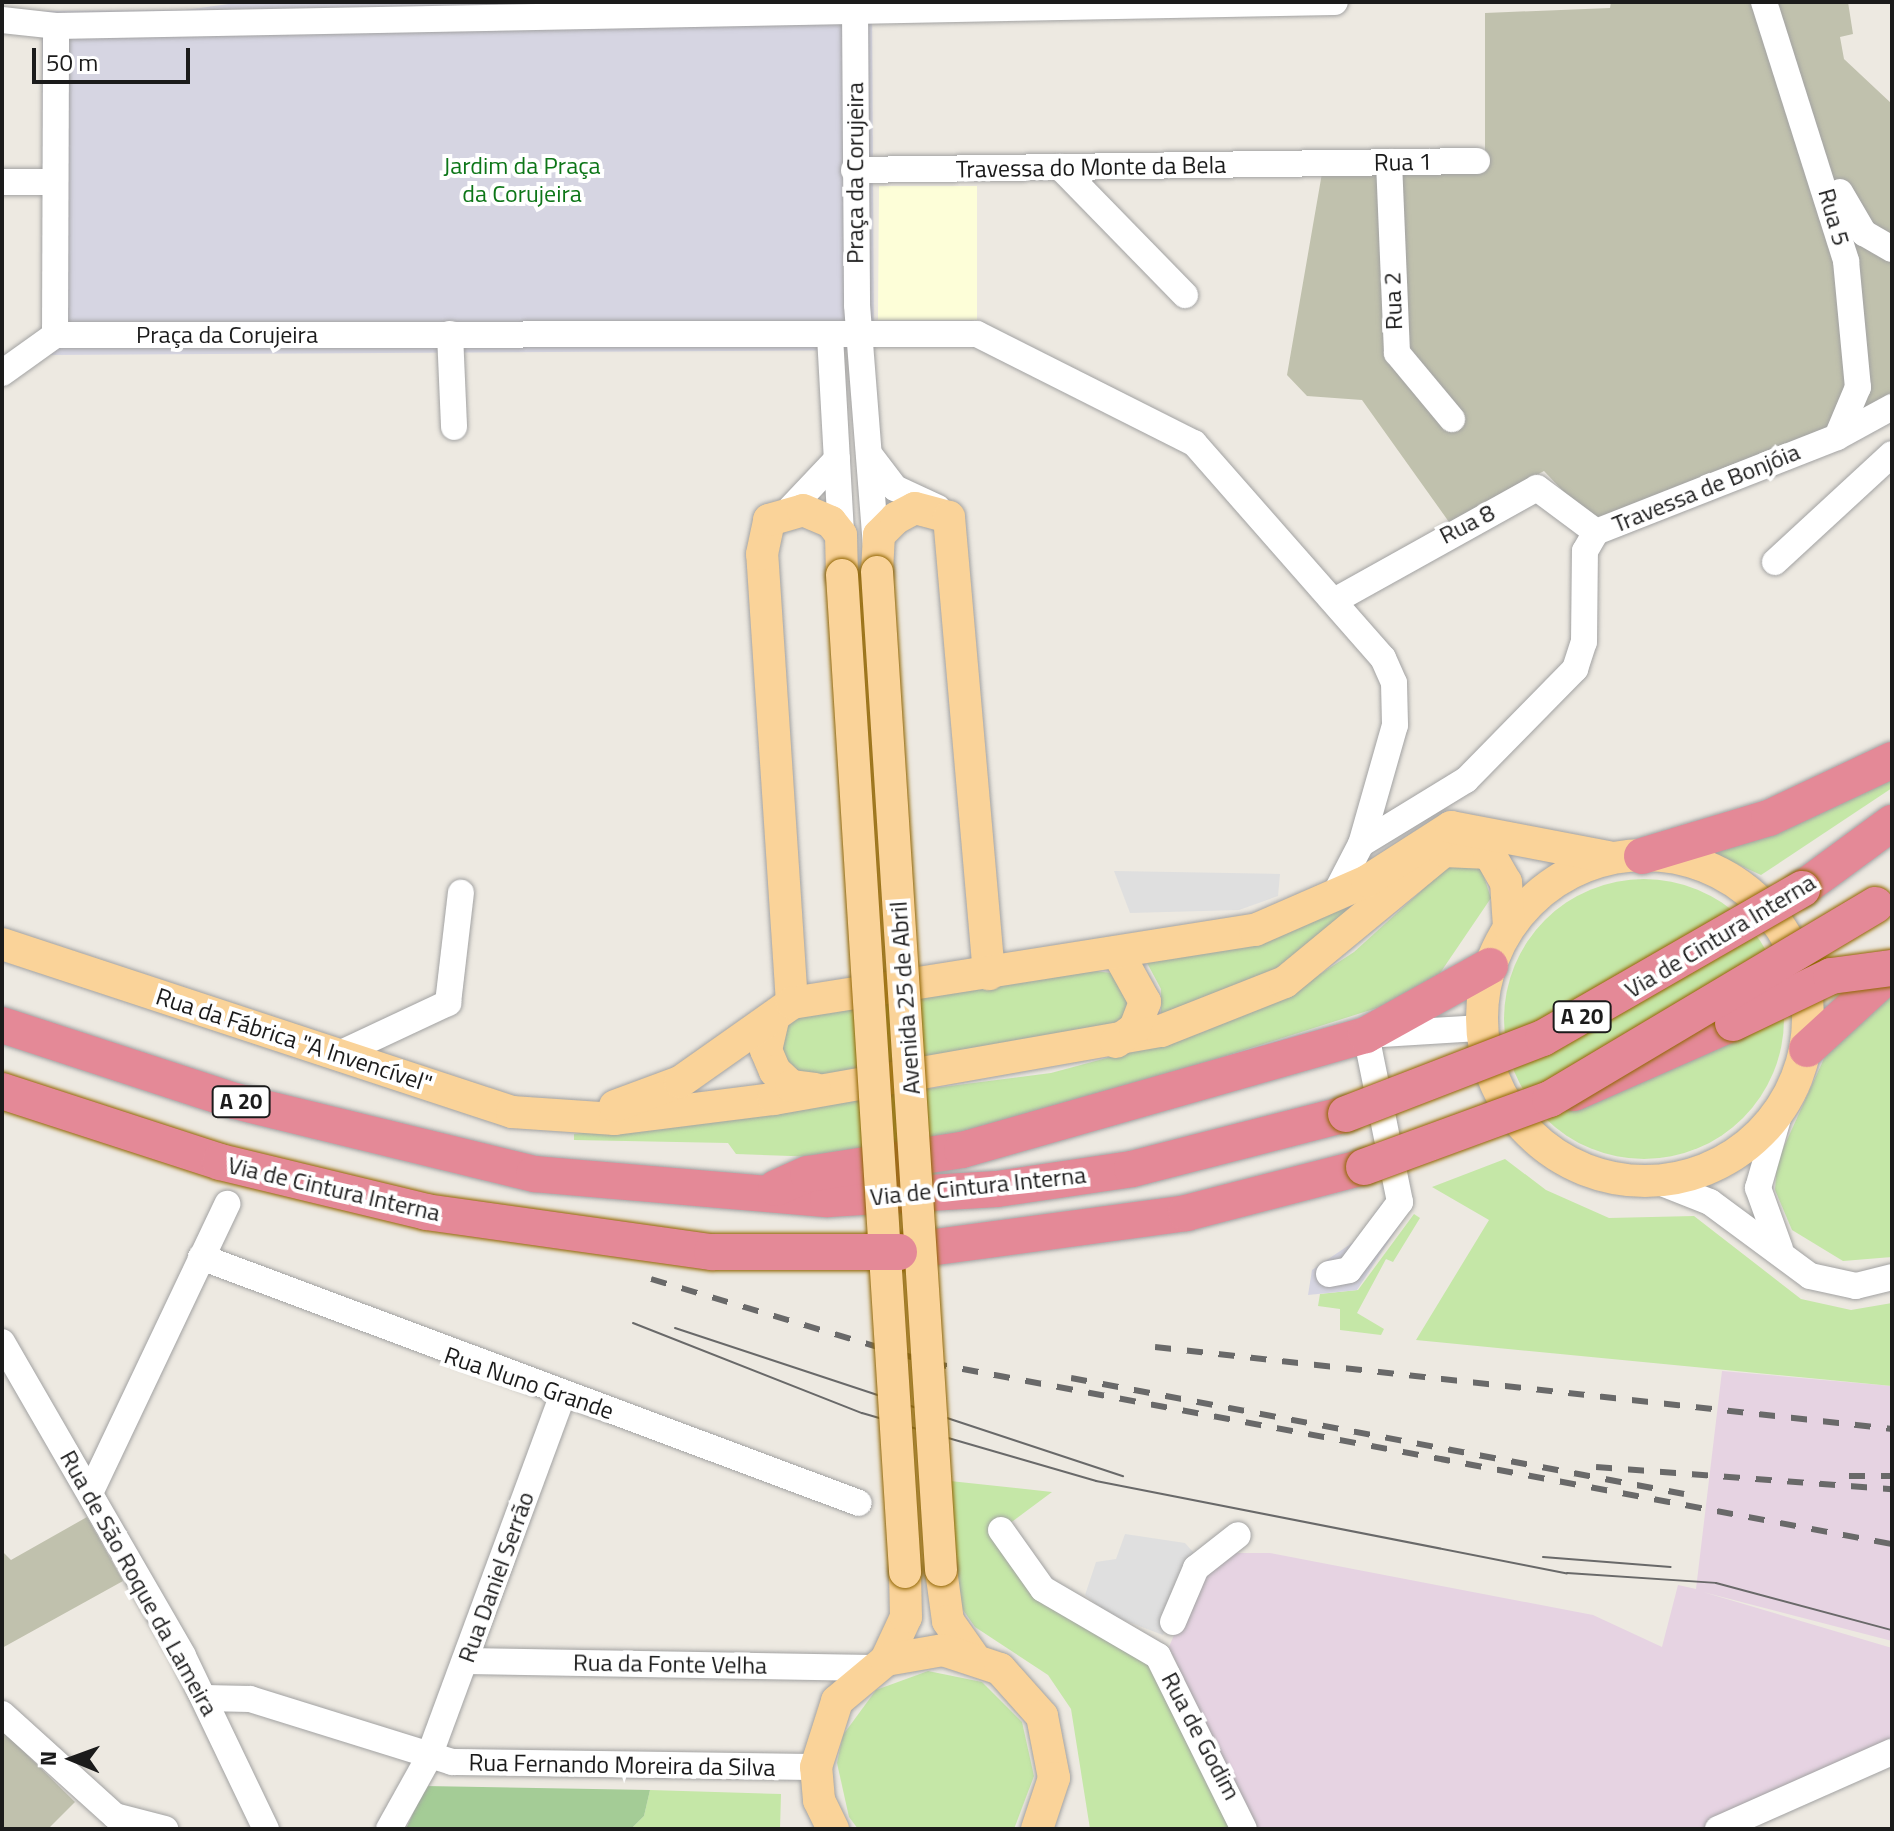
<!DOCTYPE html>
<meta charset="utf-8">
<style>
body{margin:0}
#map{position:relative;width:1894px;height:1831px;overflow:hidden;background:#ede9e1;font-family:"Titillium Web",sans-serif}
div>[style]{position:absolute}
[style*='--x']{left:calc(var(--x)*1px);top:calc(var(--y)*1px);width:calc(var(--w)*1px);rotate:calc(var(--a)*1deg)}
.industrial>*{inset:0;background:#e6d3e2}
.education>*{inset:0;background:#fdfed8}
.construction>*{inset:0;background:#c0c1ad}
.grass>*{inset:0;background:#c5e7a7}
.round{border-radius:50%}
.forest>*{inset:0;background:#a4cc96}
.parking>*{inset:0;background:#dfdfdf}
.plaza>*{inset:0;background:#d6d5e2}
.roads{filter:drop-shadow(0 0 2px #a2a2a2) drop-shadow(0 0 2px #a2a2a2)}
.minor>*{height:26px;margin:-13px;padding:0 13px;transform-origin:13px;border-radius:13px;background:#fff}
.major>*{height:32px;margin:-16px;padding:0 16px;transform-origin:16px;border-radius:16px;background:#fad399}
.major>.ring{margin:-16px;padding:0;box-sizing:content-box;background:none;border:32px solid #fad399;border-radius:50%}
.highway>*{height:36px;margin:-18px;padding:0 18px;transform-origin:18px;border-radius:18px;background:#e48997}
.tram>*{height:2px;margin:-1px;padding:0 1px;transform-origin:1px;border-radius:1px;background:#696969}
.rail>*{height:6px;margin-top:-3px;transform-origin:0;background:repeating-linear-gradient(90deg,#696969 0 16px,transparent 0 32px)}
.bridges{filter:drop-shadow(0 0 2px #916502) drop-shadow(0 0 2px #916502)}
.major-bridge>*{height:32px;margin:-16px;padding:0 16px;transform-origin:16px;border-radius:16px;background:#fad399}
.highway-bridge>*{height:36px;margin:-18px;padding:0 18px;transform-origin:18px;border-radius:18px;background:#e48997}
span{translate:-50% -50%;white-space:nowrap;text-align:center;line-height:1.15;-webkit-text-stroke:8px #fff;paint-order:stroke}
.shield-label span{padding:2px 6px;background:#fff;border:2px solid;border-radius:6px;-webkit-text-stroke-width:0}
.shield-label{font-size:22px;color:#1b1b1b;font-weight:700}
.street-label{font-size:24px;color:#1b1b1b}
.park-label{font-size:24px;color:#0d7618}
.frame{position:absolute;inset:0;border:4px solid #1b1b1b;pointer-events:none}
.north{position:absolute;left:32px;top:1719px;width:80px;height:80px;-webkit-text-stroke:6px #fff;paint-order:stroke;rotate:271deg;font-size:22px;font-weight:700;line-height:32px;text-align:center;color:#1b1b1b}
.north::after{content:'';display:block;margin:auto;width:28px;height:36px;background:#1b1b1b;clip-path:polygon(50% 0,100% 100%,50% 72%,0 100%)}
.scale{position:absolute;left:32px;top:48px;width:158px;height:36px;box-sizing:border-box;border:4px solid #1b1b1b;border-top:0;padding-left:10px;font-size:24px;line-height:28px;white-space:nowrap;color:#1b1b1b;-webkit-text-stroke:6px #fff;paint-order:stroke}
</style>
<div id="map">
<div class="industrial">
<i style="clip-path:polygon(1722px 1371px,1892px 1386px,1892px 1641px,1703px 1592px,1892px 1648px,1892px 1740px,1705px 1829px,1253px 1829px,1169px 1647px,1199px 1575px,1222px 1553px,1270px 1553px,1593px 1615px,1662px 1647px,1678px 1585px,1696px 1589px)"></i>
</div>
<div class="education">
<i style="clip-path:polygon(879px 186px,977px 186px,977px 320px,878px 320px)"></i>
</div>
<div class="construction">
<i style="clip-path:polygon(1611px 2px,1848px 2px,1853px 34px,1840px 37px,1844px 59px,1892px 104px,1892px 395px,1868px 412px,1607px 519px,1583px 512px,1544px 471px,1449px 522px,1362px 400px,1307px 396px,1287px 375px,1326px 150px,1485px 151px,1485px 13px,1610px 8px)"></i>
<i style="clip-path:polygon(87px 1517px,123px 1581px,2px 1648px,2px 1551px,11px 1560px)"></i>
<i style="clip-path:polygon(2px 1730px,75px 1802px,48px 1829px,2px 1829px)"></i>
</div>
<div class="grass">
<i style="clip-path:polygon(1892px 768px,1892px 788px,1761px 875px,1706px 850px)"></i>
<i style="clip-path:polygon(1408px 861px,1309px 948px,1242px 991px,1161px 1015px,1161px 989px,1146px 961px)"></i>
<i style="clip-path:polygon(1453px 862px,1479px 862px,1491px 898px,1434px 982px,1399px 1001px,1175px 1072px,993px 1128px,820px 1157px,736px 1154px,728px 1143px,574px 1140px,574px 1134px,1051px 1073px,1203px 1032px,1299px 988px,1354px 952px)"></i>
<i class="round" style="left:1504px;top:879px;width:280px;height:280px"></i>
<i style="clip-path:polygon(1094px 971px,1112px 973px,1131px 1000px,1122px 1026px,809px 1077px,785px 1068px,778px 1030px,794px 1017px)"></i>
<i style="clip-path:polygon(1892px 986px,1892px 1257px,1843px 1261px,1792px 1230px,1775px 1190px,1777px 1162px,1827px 1052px)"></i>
<i style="clip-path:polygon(1505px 1159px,1546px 1190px,1609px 1218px,1694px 1216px,1801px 1299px,1851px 1310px,1892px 1303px,1892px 1386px,1416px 1340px,1489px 1220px,1432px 1187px)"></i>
<i style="clip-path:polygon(1414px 1214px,1420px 1218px,1393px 1262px,1386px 1259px,1357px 1313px,1384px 1329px,1381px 1335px,1340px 1330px,1340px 1309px,1318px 1306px,1320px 1294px,1358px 1290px)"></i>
<i style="clip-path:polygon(950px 1481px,1052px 1492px,1001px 1530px,1016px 1565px,1044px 1605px,1151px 1659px,1238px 1829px,1090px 1829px,1071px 1709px,1048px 1675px,975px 1627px,961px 1607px)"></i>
<i style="clip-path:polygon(928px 1671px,982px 1682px,1022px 1722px,1034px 1776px,1014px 1829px,858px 1829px,849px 1817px,837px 1763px,843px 1735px,876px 1690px)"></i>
<i style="clip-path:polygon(650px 1790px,781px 1794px,780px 1829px,631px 1829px,644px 1816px)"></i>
</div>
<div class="forest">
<i style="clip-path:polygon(425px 1786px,650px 1790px,644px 1816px,631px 1829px,406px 1829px)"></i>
</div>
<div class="parking">
<i style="clip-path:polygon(1114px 871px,1115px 871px,1280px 874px,1278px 896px,1239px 910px,1130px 913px)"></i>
<i style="clip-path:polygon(1125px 1534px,1185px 1543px,1194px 1553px,1163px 1635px,1110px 1615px,1085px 1595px,1096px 1562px,1116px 1559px)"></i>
</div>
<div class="plaza">
<i style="clip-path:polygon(243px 2px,872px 2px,874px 350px,43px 355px,42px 11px,185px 10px)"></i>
<i style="clip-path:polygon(1382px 1203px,1406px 1215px,1357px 1290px,1308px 1295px,1312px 1270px,1358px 1239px)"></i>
</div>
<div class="roads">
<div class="minor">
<i style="--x:1764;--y:2;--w:272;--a:72.4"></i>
<i style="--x:1846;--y:261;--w:127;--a:84.6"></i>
<i style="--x:1858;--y:387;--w:54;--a:112.8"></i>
<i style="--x:855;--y:10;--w:295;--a:89.6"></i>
<i style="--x:857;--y:305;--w:240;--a:85.5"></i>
<i style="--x:2;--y:20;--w:54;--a:6.3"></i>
<i style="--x:56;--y:26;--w:1279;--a:-1.08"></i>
<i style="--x:1389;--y:162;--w:191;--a:87.6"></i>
<i style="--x:1397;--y:353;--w:86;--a:50.2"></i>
<i style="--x:1060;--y:167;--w:179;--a:45.7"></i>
<i style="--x:854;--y:170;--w:623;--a:-0.83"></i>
<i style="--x:2;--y:182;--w:53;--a:0"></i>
<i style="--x:1840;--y:192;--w:48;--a:59.7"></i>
<i style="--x:1864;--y:233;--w:32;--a:30"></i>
<i style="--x:450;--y:334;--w:93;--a:87.5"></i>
<i style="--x:55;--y:335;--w:922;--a:-0.06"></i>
<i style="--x:977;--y:334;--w:243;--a:26.7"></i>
<i style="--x:1194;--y:443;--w:286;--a:48.7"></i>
<i style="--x:1383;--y:658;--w:27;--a:66"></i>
<i style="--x:1394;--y:683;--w:42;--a:88.6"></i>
<i style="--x:1395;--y:725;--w:124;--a:105.9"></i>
<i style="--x:1361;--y:844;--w:61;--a:117.4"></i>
<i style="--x:55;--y:335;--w:309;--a:-89.8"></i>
<i style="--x:830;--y:336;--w:199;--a:86.8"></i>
<i style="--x:2;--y:373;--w:65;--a:-35.6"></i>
<i style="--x:869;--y:454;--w:43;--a:52.6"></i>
<i style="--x:895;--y:488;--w:47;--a:24.9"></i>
<i style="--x:789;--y:510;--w:70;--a:-46.7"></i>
<i style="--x:1775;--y:562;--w:159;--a:-42.7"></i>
<i style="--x:1334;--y:601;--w:232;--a:-29.1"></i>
<i style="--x:1537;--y:488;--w:74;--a:36.7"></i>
<i style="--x:1361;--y:844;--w:123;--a:-31.4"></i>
<i style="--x:1466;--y:780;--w:156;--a:-45.5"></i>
<i style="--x:1575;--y:669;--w:28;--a:-72"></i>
<i style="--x:1584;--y:642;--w:91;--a:-89.4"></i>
<i style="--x:1585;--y:551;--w:22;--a:-60"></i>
<i style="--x:1596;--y:532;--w:259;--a:-21.5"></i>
<i style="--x:1837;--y:437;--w:63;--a:-28.6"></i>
<i style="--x:337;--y:1055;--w:123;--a:-25.1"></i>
<i style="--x:448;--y:1003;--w:111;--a:-83.3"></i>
<i style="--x:1659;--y:1182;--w:55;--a:21.4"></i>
<i style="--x:1710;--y:1202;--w:124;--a:36.5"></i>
<i style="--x:1810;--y:1276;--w:47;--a:12.3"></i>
<i style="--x:1856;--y:1286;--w:37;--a:-14"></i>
<i style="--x:1780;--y:1249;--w:65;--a:-109.8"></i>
<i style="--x:1758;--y:1188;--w:83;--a:-74"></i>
<i style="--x:201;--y:1257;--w:702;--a:20.5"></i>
<i style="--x:1329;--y:1274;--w:20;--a:-11"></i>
<i style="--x:1349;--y:1270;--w:85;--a:-53.1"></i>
<i style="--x:1400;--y:1202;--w:170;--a:-101.5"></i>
<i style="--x:1366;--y:1035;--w:116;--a:-3.5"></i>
<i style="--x:2;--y:1342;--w:362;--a:60"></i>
<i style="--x:183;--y:1656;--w:192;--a:64.4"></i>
<i style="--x:91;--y:1491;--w:318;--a:-64.6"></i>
<i style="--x:1001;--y:1530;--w:72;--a:54.6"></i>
<i style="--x:1043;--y:1589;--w:133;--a:30.2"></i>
<i style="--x:1158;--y:1656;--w:193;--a:63.6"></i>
<i style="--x:1173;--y:1622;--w:59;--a:-66.9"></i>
<i style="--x:1196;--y:1568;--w:53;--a:-38.2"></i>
<i style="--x:465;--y:1661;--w:409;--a:1"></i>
<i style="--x:205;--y:1698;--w:45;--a:1.3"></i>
<i style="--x:250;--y:1699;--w:212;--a:17.3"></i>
<i style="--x:452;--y:1762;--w:364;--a:0.8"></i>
<i style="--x:2;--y:1714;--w:152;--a:42.1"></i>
<i style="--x:115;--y:1816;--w:52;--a:14.6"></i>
<i style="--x:389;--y:1829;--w:80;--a:-60.9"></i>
<i style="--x:428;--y:1759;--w:389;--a:-69.7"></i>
<i style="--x:1718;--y:1829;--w:190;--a:-23.9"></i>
</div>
<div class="major">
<i style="--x:877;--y:572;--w:37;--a:-87"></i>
<i style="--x:879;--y:535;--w:24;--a:-45"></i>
<i style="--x:896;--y:518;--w:21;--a:-28"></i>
<i style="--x:915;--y:508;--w:35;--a:15"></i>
<i style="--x:949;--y:517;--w:459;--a:85"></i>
<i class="ring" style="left:1482px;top:855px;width:294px;height:294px"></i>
<i style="--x:2;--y:944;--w:537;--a:18.23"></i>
<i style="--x:512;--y:1112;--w:103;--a:3.9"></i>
<i style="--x:615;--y:1119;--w:160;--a:-7.2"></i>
<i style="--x:774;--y:1099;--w:393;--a:-10"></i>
<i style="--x:1161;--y:1031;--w:133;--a:-21.6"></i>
<i style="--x:1285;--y:982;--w:206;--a:-39.5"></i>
<i style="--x:1444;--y:851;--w:45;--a:2.5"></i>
<i style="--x:1489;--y:853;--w:34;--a:60"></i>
<i style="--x:1506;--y:882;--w:45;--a:86.2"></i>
<i style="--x:792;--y:1003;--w:450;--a:-93.8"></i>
<i style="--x:762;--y:554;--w:35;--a:-78"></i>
<i style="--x:769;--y:520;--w:35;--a:-16"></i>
<i style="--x:803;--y:510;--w:30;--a:23"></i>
<i style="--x:831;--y:522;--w:16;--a:52"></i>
<i style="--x:841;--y:535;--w:40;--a:88.6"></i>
<i style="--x:773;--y:1020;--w:31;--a:103"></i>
<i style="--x:766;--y:1050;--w:23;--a:67"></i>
<i style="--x:775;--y:1071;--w:22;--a:43"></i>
<i style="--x:791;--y:1086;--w:24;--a:7"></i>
<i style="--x:1116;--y:1042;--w:24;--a:-36"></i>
<i style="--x:1135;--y:1028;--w:28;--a:-69"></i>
<i style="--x:1145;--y:1002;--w:54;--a:-119"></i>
<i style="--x:615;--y:1106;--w:69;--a:-20.3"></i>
<i style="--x:680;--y:1082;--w:137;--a:-35.2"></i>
<i style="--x:792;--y:1003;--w:469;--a:-9"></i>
<i style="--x:1255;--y:930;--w:122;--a:-23.6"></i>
<i style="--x:1367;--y:881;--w:100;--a:-32.7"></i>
<i style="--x:1451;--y:827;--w:161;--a:10.8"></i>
<i style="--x:941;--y:1570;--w:51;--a:82.2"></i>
<i style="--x:948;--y:1621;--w:42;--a:54.8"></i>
<i style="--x:886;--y:1660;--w:47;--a:-65.1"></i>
<i style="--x:906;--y:1617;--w:45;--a:-91.3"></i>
<i style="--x:833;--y:1829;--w:32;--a:-116"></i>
<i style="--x:819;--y:1800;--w:33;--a:-95"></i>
<i style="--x:816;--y:1767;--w:69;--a:-72.3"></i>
<i style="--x:837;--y:1701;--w:64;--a:-39.9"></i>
<i style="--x:886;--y:1660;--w:58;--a:-10"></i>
<i style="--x:943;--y:1650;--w:60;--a:18.4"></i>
<i style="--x:1000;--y:1669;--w:63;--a:48.2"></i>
<i style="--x:1042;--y:1716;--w:63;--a:79"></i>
<i style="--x:1054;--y:1778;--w:54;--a:108.4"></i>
</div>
<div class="highway">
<i style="--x:1642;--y:856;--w:133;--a:-16.7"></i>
<i style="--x:1769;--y:818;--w:136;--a:-25.2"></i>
<i style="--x:1802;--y:889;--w:112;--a:-36.3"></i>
<i style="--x:2;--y:1025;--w:245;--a:18.1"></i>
<i style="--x:235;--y:1101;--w:308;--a:13.7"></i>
<i style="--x:534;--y:1174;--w:295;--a:4.9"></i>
<i style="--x:828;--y:1199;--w:169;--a:-3.4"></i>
<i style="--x:997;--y:1189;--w:136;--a:-8.4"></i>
<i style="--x:1132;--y:1169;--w:221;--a:-14.4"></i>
<i style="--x:1807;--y:1049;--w:115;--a:-42.5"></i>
<i style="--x:1574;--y:1093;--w:174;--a:-23.8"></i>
<i style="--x:776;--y:1188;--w:35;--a:-24"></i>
<i style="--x:808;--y:1174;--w:156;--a:-8.9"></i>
<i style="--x:962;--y:1150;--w:420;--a:-15.9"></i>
<i style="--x:1366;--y:1035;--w:142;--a:-29.1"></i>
<i style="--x:899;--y:1252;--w:290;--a:-7.7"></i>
<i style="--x:1186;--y:1213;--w:184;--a:-14.5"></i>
</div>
</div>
<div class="tram">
<i style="--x:633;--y:1323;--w:246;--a:21.5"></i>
<i style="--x:862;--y:1413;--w:244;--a:16.2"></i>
<i style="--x:1096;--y:1481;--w:480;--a:11.1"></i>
<i style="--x:1567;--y:1573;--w:149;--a:3.8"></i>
<i style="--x:1716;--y:1583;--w:182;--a:15"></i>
<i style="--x:675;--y:1328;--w:472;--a:18.3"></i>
<i style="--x:1543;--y:1557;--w:128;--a:4.5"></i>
</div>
<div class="rail">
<i style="--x:651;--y:1279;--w:292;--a:16.7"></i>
<i style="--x:931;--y:1363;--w:978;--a:10.67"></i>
<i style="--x:1155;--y:1347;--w:742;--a:6.35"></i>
<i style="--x:1071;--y:1378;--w:624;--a:10.72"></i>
<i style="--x:1596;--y:1467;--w:297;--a:4.3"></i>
<i style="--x:1849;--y:1476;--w:43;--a:0"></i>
</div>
<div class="bridges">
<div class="major-bridge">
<i style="--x:877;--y:572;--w:1000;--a:86.33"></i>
<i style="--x:842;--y:575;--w:999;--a:86.38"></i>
</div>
<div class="highway-bridge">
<i style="--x:1733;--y:1023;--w:109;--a:-25.6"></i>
<i style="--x:1831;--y:976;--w:62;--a:-7.5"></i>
<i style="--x:2;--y:1091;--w:229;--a:18"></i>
<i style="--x:220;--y:1162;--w:212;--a:13.6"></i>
<i style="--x:426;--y:1212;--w:289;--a:8"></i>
<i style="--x:712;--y:1252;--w:187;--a:0"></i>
<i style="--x:1346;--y:1114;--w:211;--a:-21.1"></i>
<i style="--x:1543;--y:1038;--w:299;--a:-29.9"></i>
<i style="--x:1364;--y:1167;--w:198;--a:-20.1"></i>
<i style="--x:1550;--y:1099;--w:379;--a:-30.8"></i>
</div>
</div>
<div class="shield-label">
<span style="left:1582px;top:1017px">A 20</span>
<span style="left:241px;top:1102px">A 20</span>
</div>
<div class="street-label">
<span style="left:1403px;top:162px;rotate:-1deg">Rua 1</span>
<span style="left:1091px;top:167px;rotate:-1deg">Travessa do Monte da Bela</span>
<span style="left:855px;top:173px;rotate:-90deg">Praça da Corujeira</span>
<span style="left:1834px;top:217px;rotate:74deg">Rua 5</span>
<span style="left:1393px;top:301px;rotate:-92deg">Rua 2</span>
<span style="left:227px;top:335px">Praça da Corujeira</span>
<span style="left:1706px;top:488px;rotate:-22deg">Travessa de Bonjóia</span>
<span style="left:1467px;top:524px;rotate:-27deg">Rua 8</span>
<span style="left:1720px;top:936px;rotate:-31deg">Via de Cintura Interna</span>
<span style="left:905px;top:998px;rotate:-94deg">Avenida 25 de Abril</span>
<span style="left:294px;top:1040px;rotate:18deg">Rua da Fábrica "A Invencível"</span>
<span style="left:978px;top:1186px;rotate:-6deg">Via de Cintura Interna</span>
<span style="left:334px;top:1189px;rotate:13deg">Via de Cintura Interna</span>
<span style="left:529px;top:1383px;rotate:19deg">Rua Nuno Grande</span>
<span style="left:496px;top:1577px;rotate:-70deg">Rua Daniel Serrão</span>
<span style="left:139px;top:1583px;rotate:61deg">Rua de São Roque da Lameira</span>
<span style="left:670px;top:1664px;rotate:1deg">Rua da Fonte Velha</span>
<span style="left:1201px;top:1736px;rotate:62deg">Rua de Godim</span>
<span style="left:622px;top:1765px;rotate:1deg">Rua Fernando Moreira da Silva</span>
</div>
<div class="park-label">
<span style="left:522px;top:180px">Jardim da Praça<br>da Corujeira</span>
</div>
<div class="frame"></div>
<div class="north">N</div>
<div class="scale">50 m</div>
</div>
